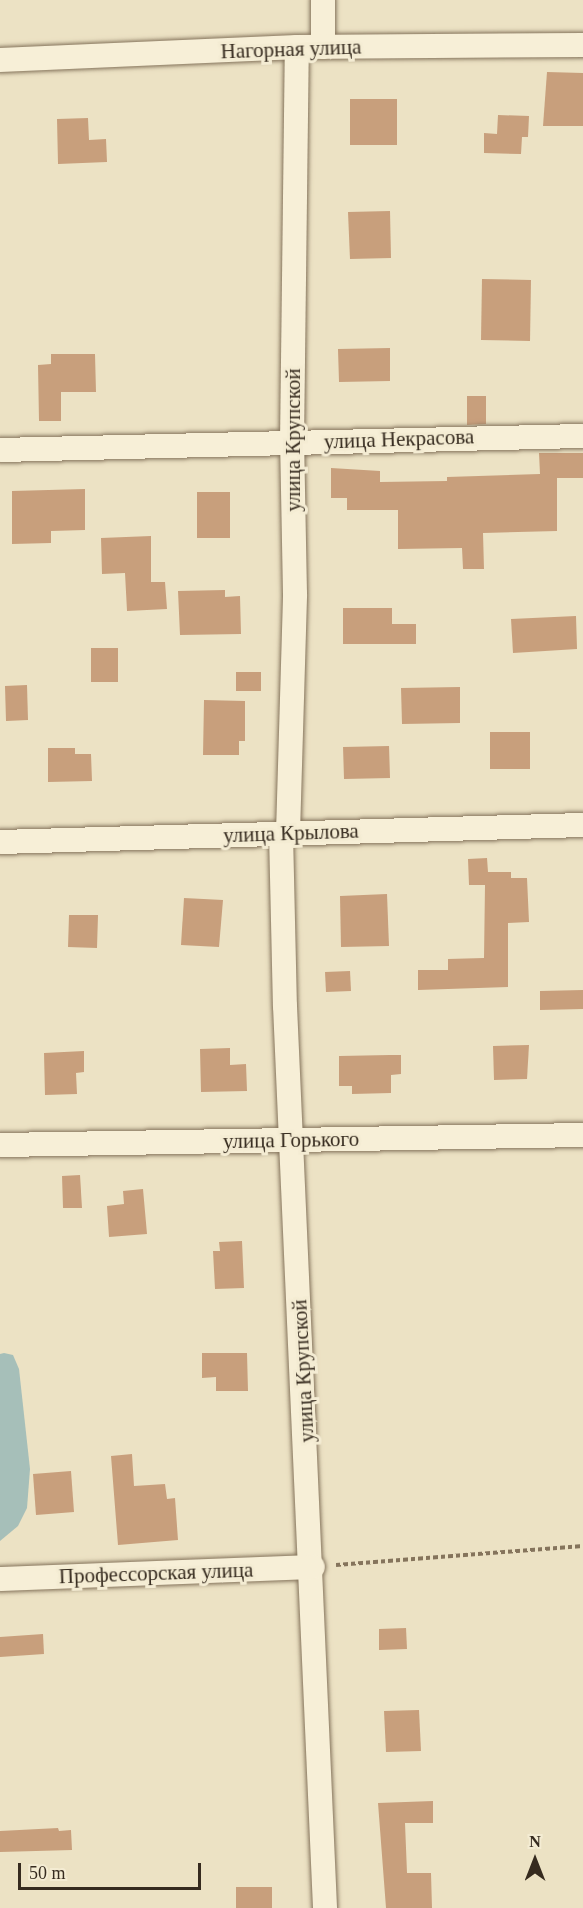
<!DOCTYPE html>
<meta charset="utf-8">
<style>
body{margin:0}
#map{position:relative;width:583px;height:1908px;overflow:hidden;background:#ece2c4;font-family:"Times New Roman",serif}
div>[style]{position:absolute}
[style*='--x']{left:calc(var(--x)*1px);top:calc(var(--y)*1px);width:calc(var(--w)*1px);rotate:calc(var(--a)*1deg)}
.water>*{inset:0;background:#a6bfb9}
.building>*{inset:0;background:#c89f7c}
.path>*{height:4px;margin-top:-2px;transform-origin:0;background:repeating-linear-gradient(90deg,#85745c 0 4.5px,transparent 0 7.5px)}
.roads{filter:drop-shadow(0 0 2px #85745c) drop-shadow(0 0 2px #85745c)}
.street>*{height:24px;margin:-12px;padding:0 12px;transform-origin:12px;border-radius:12px;background:#f7efd7}
span{translate:-50% -50%;white-space:nowrap;text-align:center;line-height:1.15;-webkit-text-stroke:6px #f4ecd3;paint-order:stroke}
.street-label{font-size:21px;color:#362b1f}
.north{position:absolute;left:505px;top:1830px;width:60px;height:60px;-webkit-text-stroke:4px #f4ecd3;paint-order:stroke;rotate:0deg;font-size:16px;font-weight:700;line-height:24px;text-align:center;color:#362b1f}
.north::after{content:'';display:block;margin:auto;width:21px;height:27px;background:#362b1f;clip-path:polygon(50% 0,100% 100%,50% 72%,0 100%)}
.scale{position:absolute;left:18px;top:1863px;width:183px;height:27px;box-sizing:border-box;border:3px solid #362b1f;border-top:0;padding-left:8px;font-size:18px;line-height:21px;white-space:nowrap;color:#362b1f;-webkit-text-stroke:4px #f4ecd3;paint-order:stroke}
</style>
<div id="map">
<div class="water">
<i style="clip-path:polygon(4px 1353px,13px 1355px,19px 1369px,30px 1469px,27px 1508px,18px 1526px,0 1541px,0 1354px)"></i>
</div>
<div class="building">
<i style="clip-path:polygon(547px 72px,583px 73px,583px 126px,543px 126px)"></i>
<i style="clip-path:polygon(350px 99px,397px 99px,397px 145px,350px 145px)"></i>
<i style="clip-path:polygon(498px 115px,529px 116px,528px 137px,522px 137px,521px 154px,484px 153px,484px 133px,497px 134px)"></i>
<i style="clip-path:polygon(88px 118px,89px 140px,106px 139px,107px 162px,58px 164px,57px 119px)"></i>
<i style="clip-path:polygon(390px 211px,391px 258px,350px 259px,348px 212px)"></i>
<i style="clip-path:polygon(482px 279px,531px 280px,530px 341px,481px 340px)"></i>
<i style="clip-path:polygon(390px 348px,390px 381px,339px 382px,338px 349px)"></i>
<i style="clip-path:polygon(51px 354px,95px 354px,96px 392px,61px 392px,61px 421px,39px 421px,38px 365px,51px 364px)"></i>
<i style="clip-path:polygon(467px 396px,486px 396px,486px 424px,467px 425px)"></i>
<i style="clip-path:polygon(539px 453px,583px 453px,583px 478px,557px 478px,557px 531px,483px 533px,484px 569px,463px 569px,462px 548px,398px 549px,398px 510px,347px 510px,347px 498px,331px 498px,331px 468px,380px 471px,380px 482px,447px 481px,447px 477px,540px 474px)"></i>
<i style="clip-path:polygon(85px 489px,85px 530px,51px 531px,51px 543px,12px 544px,12px 491px)"></i>
<i style="clip-path:polygon(197px 492px,230px 492px,230px 538px,197px 538px)"></i>
<i style="clip-path:polygon(151px 536px,151px 582px,165px 582px,167px 609px,127px 611px,125px 573px,102px 574px,101px 538px)"></i>
<i style="clip-path:polygon(225px 590px,225px 597px,240px 596px,241px 634px,180px 635px,178px 591px)"></i>
<i style="clip-path:polygon(343px 608px,392px 608px,392px 624px,416px 624px,416px 644px,343px 644px)"></i>
<i style="clip-path:polygon(576px 616px,577px 649px,513px 653px,511px 619px)"></i>
<i style="clip-path:polygon(91px 648px,118px 648px,118px 682px,91px 682px)"></i>
<i style="clip-path:polygon(236px 672px,261px 672px,261px 691px,236px 691px)"></i>
<i style="clip-path:polygon(27px 685px,28px 720px,6px 721px,5px 686px)"></i>
<i style="clip-path:polygon(460px 687px,460px 723px,402px 724px,401px 688px)"></i>
<i style="clip-path:polygon(204px 700px,245px 701px,245px 741px,239px 741px,239px 755px,203px 755px)"></i>
<i style="clip-path:polygon(490px 732px,530px 732px,530px 769px,490px 769px)"></i>
<i style="clip-path:polygon(389px 746px,390px 778px,344px 779px,343px 747px)"></i>
<i style="clip-path:polygon(48px 748px,75px 748px,75px 754px,91px 754px,92px 781px,48px 782px)"></i>
<i style="clip-path:polygon(487px 858px,488px 872px,511px 872px,511px 878px,527px 878px,529px 922px,508px 923px,508px 987px,418px 990px,418px 970px,448px 970px,448px 959px,484px 958px,485px 885px,469px 885px,468px 859px)"></i>
<i style="clip-path:polygon(387px 894px,389px 946px,341px 947px,340px 896px)"></i>
<i style="clip-path:polygon(184px 898px,223px 900px,219px 947px,181px 945px)"></i>
<i style="clip-path:polygon(69px 915px,98px 915px,97px 948px,68px 947px)"></i>
<i style="clip-path:polygon(350px 971px,351px 991px,326px 992px,325px 972px)"></i>
<i style="clip-path:polygon(583px 990px,583px 1009px,540px 1010px,540px 991px)"></i>
<i style="clip-path:polygon(529px 1045px,527px 1079px,494px 1080px,493px 1046px)"></i>
<i style="clip-path:polygon(230px 1048px,230px 1065px,246px 1064px,247px 1091px,201px 1092px,200px 1049px)"></i>
<i style="clip-path:polygon(84px 1051px,84px 1072px,76px 1073px,77px 1094px,45px 1095px,44px 1053px)"></i>
<i style="clip-path:polygon(390px 1055px,401px 1055px,401px 1074px,391px 1075px,391px 1093px,352px 1094px,352px 1086px,339px 1086px,339px 1056px)"></i>
<i style="clip-path:polygon(80px 1175px,82px 1208px,63px 1208px,62px 1176px)"></i>
<i style="clip-path:polygon(143px 1189px,147px 1234px,109px 1237px,107px 1206px,124px 1204px,123px 1191px)"></i>
<i style="clip-path:polygon(242px 1241px,244px 1288px,215px 1289px,213px 1251px,220px 1251px,219px 1242px)"></i>
<i style="clip-path:polygon(202px 1353px,247px 1353px,248px 1391px,216px 1391px,216px 1377px,202px 1378px)"></i>
<i style="clip-path:polygon(132px 1454px,134px 1486px,165px 1484px,167px 1499px,175px 1498px,178px 1540px,118px 1545px,111px 1456px)"></i>
<i style="clip-path:polygon(71px 1471px,74px 1512px,36px 1515px,33px 1474px)"></i>
<i style="clip-path:polygon(406px 1628px,407px 1649px,379px 1650px,379px 1629px)"></i>
<i style="clip-path:polygon(43px 1634px,44px 1654px,0 1657px,0 1637px)"></i>
<i style="clip-path:polygon(419px 1710px,421px 1751px,386px 1752px,384px 1711px)"></i>
<i style="clip-path:polygon(433px 1801px,433px 1823px,405px 1823px,407px 1873px,431px 1873px,432px 1908px,386px 1908px,378px 1803px)"></i>
<i style="clip-path:polygon(58px 1828px,59px 1831px,71px 1830px,72px 1850px,0 1852px,0 1831px)"></i>
<i style="clip-path:polygon(236px 1887px,272px 1887px,272px 1908px,236px 1908px)"></i>
</div>
<div class="path">
<i style="--x:336;--y:1565;--w:248;--a:-4.4"></i>
</div>
<div class="roads">
<div class="street">
<i style="--x:323;--y:0;--w:47;--a:90"></i>
<i style="--x:0;--y:60;--w:297;--a:-2.5"></i>
<i style="--x:297;--y:47;--w:286;--a:-0.4"></i>
<i style="--x:0;--y:450;--w:583;--a:-1.38"></i>
<i style="--x:281;--y:833;--w:173;--a:88.7"></i>
<i style="--x:285;--y:1006;--w:903;--a:87.46"></i>
<i style="--x:288;--y:833;--w:239;--a:-88.3"></i>
<i style="--x:295;--y:594;--w:151;--a:-91.1"></i>
<i style="--x:292;--y:443;--w:396;--a:-89.3"></i>
<i style="--x:0;--y:842;--w:583;--a:-1.67"></i>
<i style="--x:0;--y:1145;--w:583;--a:-0.98"></i>
<i style="--x:0;--y:1579;--w:313;--a:-2.2"></i>
</div>
</div>
<div class="street-label">
<span style="left:291px;top:49px;rotate:-2deg">Нагорная улица</span>
<span style="left:399px;top:439px;rotate:-2deg">улица Некрасова</span>
<span style="left:293px;top:440px;rotate:-90deg">улица Крупской</span>
<span style="left:291px;top:833px;rotate:-2deg">улица Крылова</span>
<span style="left:291px;top:1140px;rotate:-1deg">улица Горького</span>
<span style="left:303px;top:1371px;rotate:-93deg">улица Крупской</span>
<span style="left:156px;top:1573px;rotate:-2deg">Профессорская улица</span>
</div>
<div class="north">N</div>
<div class="scale">50 m</div>
</div>
